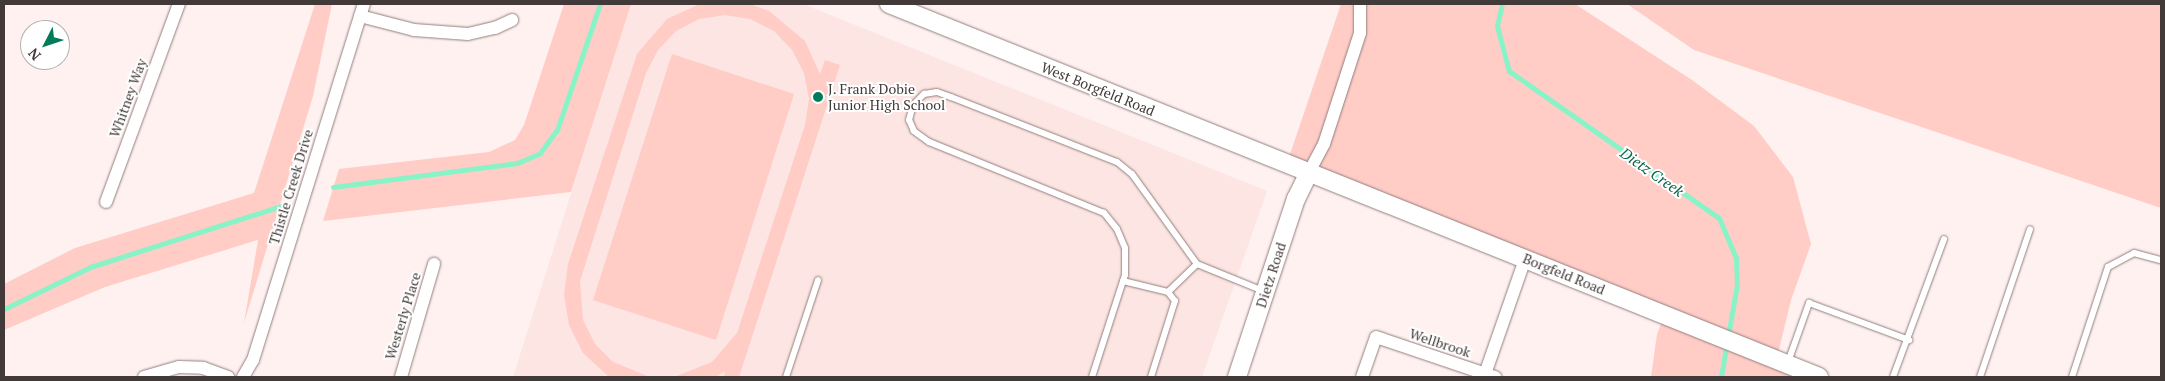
<!DOCTYPE html>
<style>
body{margin:0}
#map{position:relative;width:2165px;height:381px;overflow:hidden;background:#fef1f0;font-family:"PT Serif",serif}
div>[style]{position:absolute}
[style*='--x']{left:calc(var(--x)*1px);top:calc(var(--y)*1px);width:calc(var(--w)*1px);rotate:calc(var(--a)*1deg)}
.built>*{inset:0;background:#fce5e2}
.green>*{inset:0;background:#ffccc6}
.stream>*{height:5px;margin:-2.5px;padding:0 2.5px;transform-origin:2.5px;border-radius:2.5px;background:#89f3c8}
.roads{filter:drop-shadow(0 0 1px #917f7d) drop-shadow(0 0 1px #917f7d)}
.lane>*{height:6px;margin:-3px;padding:0 3px;transform-origin:3px;border-radius:3px;background:#fff}
.street>*{height:12px;margin:-6px;padding:0 6px;transform-origin:6px;border-radius:6px;background:#fff}
.secondary>*{height:18px;margin:-9px;padding:0 9px;transform-origin:9px;border-radius:9px;background:#fff}
.dots>*{width:14px;height:14px;translate:-50% -50%;box-sizing:border-box;border:2px solid #fff;border-radius:50%}
span{translate:-50% -50%;white-space:nowrap;text-align:center;line-height:1.15;-webkit-text-stroke:4px #fff;paint-order:stroke}
.poi-label{font-size:14px;color:#423a39}
.left{translate:0 -50%;text-align:left}
.street-label{font-size:14px;color:#423a39}
.water-label{font-size:15px;color:#0f6449;font-style:italic}
.frame{position:absolute;inset:0;border:5px solid #423a39;pointer-events:none}
.north{position:absolute;left:20px;top:20px;width:50px;height:50px;box-sizing:border-box;background:#fff;border:1px solid #b3b0b0;border-radius:50%;rotate:229deg;font-size:14px;font-weight:700;line-height:20px;text-align:center;color:#423a39}
.north::after{content:'';display:block;margin:auto;width:18px;height:22px;background:#017c5a;clip-path:polygon(50% 0,100% 100%,50% 72%,0 100%)}
</style>
<div id="map">
<div class="built">
<i style="clip-path:polygon(631px 4px,803px 4px,1267px 191px,1202px 377px,513px 377px)"></i>
</div>
<div class="green">
<i style="clip-path:polygon(315px 4px,332px 4px,313px 96px,244px 323px,258px 240px,105px 287px,4px 330px,4px 284px,75px 248px,254px 193px)"></i>
<i style="clip-path:polygon(564px 4px,631px 4px,571px 192px,323px 221px,339px 169px,489px 152px,515px 140px,524px 125px)"></i>
<i style="clip-path:polygon(700px 4px,750px 4px,769px 11px,805px 41px,820px 74px,825px 60px,840px 65px,739px 377px,724px 377px,725px 371px,716px 377px,674px 377px,712px 362px,737px 333px,805px 125px,809px 99px,804px 73px,792px 50px,774px 31px,750px 19px,725px 15px,699px 19px,676px 31px,658px 50px,646px 73px,580px 281px,583px 320px,595px 344px,613px 362px,650px 377px,609px 377px,583px 353px,569px 325px,564px 295px,568px 264px,637px 54px,667px 19px)"></i>
<i style="clip-path:polygon(1341px 4px,1575px 4px,1692px 80px,1754px 126px,1793px 177px,1811px 244px,1791px 300px,1777px 358px,1819px 377px,1651px 377px,1657px 334px,1665px 314px,1287px 163px)"></i>
<i style="clip-path:polygon(1627px 4px,2161px 4px,2161px 208px,1694px 50px)"></i>
<i style="clip-path:polygon(672px 54px,794px 94px,716px 340px,593px 300px)"></i>
</div>
<div class="stream">
<i style="--x:1502;--y:4;--w:23;--a:103"></i>
<i style="--x:1497;--y:26;--w:47;--a:75.1"></i>
<i style="--x:1509;--y:71;--w:256;--a:35"></i>
<i style="--x:1719;--y:218;--w:43;--a:67"></i>
<i style="--x:1736;--y:258;--w:26;--a:88"></i>
<i style="--x:1737;--y:284;--w:94;--a:99.8"></i>
<i style="--x:333;--y:187;--w:186;--a:-7.4"></i>
<i style="--x:517;--y:163;--w:25;--a:-23"></i>
<i style="--x:540;--y:153;--w:29;--a:-54"></i>
<i style="--x:557;--y:130;--w:133;--a:-71.2"></i>
<i style="--x:4;--y:309;--w:96;--a:-26"></i>
<i style="--x:90;--y:267;--w:201;--a:-17.7"></i>
</div>
<div class="roads">
<div class="lane">
<i style="--x:1123;--y:281;--w:46;--a:13.7"></i>
<i style="--x:1788;--y:362;--w:63;--a:-70.4"></i>
<i style="--x:1809;--y:303;--w:107;--a:20.3"></i>
<i style="--x:786;--y:377;--w:102;--a:-71.7"></i>
<i style="--x:1092;--y:377;--w:107;--a:-72.1"></i>
<i style="--x:1125;--y:275;--w:27;--a:-90"></i>
<i style="--x:1125;--y:248;--w:21;--a:-113"></i>
<i style="--x:1117;--y:229;--w:21;--a:-129"></i>
<i style="--x:1104;--y:213;--w:189;--a:-157.9"></i>
<i style="--x:929;--y:142;--w:19;--a:-144"></i>
<i style="--x:914;--y:131;--w:12;--a:-114"></i>
<i style="--x:909;--y:120;--w:16;--a:-75"></i>
<i style="--x:913;--y:105;--w:16;--a:-45"></i>
<i style="--x:924;--y:94;--w:13;--a:-9"></i>
<i style="--x:937;--y:92;--w:15;--a:20"></i>
<i style="--x:951;--y:97;--w:178;--a:21.4"></i>
<i style="--x:1117;--y:162;--w:19;--a:39"></i>
<i style="--x:1132;--y:174;--w:111;--a:54.2"></i>
<i style="--x:1197;--y:264;--w:71;--a:22.2"></i>
<i style="--x:1151;--y:377;--w:80;--a:-72.5"></i>
<i style="--x:1175;--y:301;--w:11;--a:-128"></i>
<i style="--x:1168;--y:292;--w:40;--a:-44"></i>
<i style="--x:1893;--y:377;--w:147;--a:-69.7"></i>
<i style="--x:1980;--y:377;--w:156;--a:-71.3"></i>
<i style="--x:2072;--y:377;--w:116;--a:-71.9"></i>
<i style="--x:2108;--y:267;--w:30;--a:-28"></i>
<i style="--x:2134;--y:253;--w:28;--a:15"></i>
</div>
<div class="street">
<i style="--x:360;--y:16;--w:56;--a:14.5"></i>
<i style="--x:414;--y:30;--w:54;--a:4.2"></i>
<i style="--x:468;--y:34;--w:28;--a:-13"></i>
<i style="--x:495;--y:28;--w:19;--a:-25"></i>
<i style="--x:1308;--y:174;--w:34;--a:-62"></i>
<i style="--x:1324;--y:144;--w:117;--a:-72"></i>
<i style="--x:1360;--y:33;--w:29;--a:-90"></i>
<i style="--x:106;--y:202;--w:211;--a:-69.8"></i>
<i style="--x:1485;--y:374;--w:122;--a:-70.8"></i>
<i style="--x:144;--y:377;--w:36;--a:-16"></i>
<i style="--x:179;--y:367;--w:24;--a:2"></i>
<i style="--x:203;--y:368;--w:27;--a:20"></i>
<i style="--x:243;--y:377;--w:20;--a:-60"></i>
<i style="--x:253;--y:360;--w:373;--a:-72.7"></i>
<i style="--x:401;--y:377;--w:118;--a:-73.7"></i>
<i style="--x:1362;--y:377;--w:42;--a:-70.7"></i>
<i style="--x:1376;--y:337;--w:126;--a:18.6"></i>
</div>
<div class="secondary">
<i style="--x:889;--y:4;--w:1002;--a:21.85"></i>
<i style="--x:1237;--y:377;--w:188;--a:-71.7"></i>
<i style="--x:1296;--y:199;--w:28;--a:-64"></i>
</div>
</div>
<div class="dots">
<i style="left:818px;top:97px;background:#017c5a"></i>
</div>
<div class="poi-label">
<span class="left" style="left:828px;top:97px">J. Frank Dobie<br>Junior High School</span>
</div>
<div class="street-label">
<span style="left:1098px;top:89px;rotate:22deg">West Borgfeld Road</span>
<span style="left:128px;top:98px;rotate:-70deg">Whitney Way</span>
<span style="left:291px;top:187px;rotate:-73deg">Thistle Creek Drive</span>
<span style="left:1564px;top:274px;rotate:22deg">Borgfeld Road</span>
<span style="left:1271px;top:275px;rotate:-72deg">Dietz Road</span>
<span style="left:403px;top:316px;rotate:-73deg">Westerly Place</span>
<span style="left:1440px;top:343px;rotate:18deg">Wellbrook</span>
</div>
<div class="water-label">
<span style="left:1652px;top:172px;rotate:35deg">Dietz Creek</span>
</div>
<div class="frame"></div>
<div class="north">N</div>
</div>
